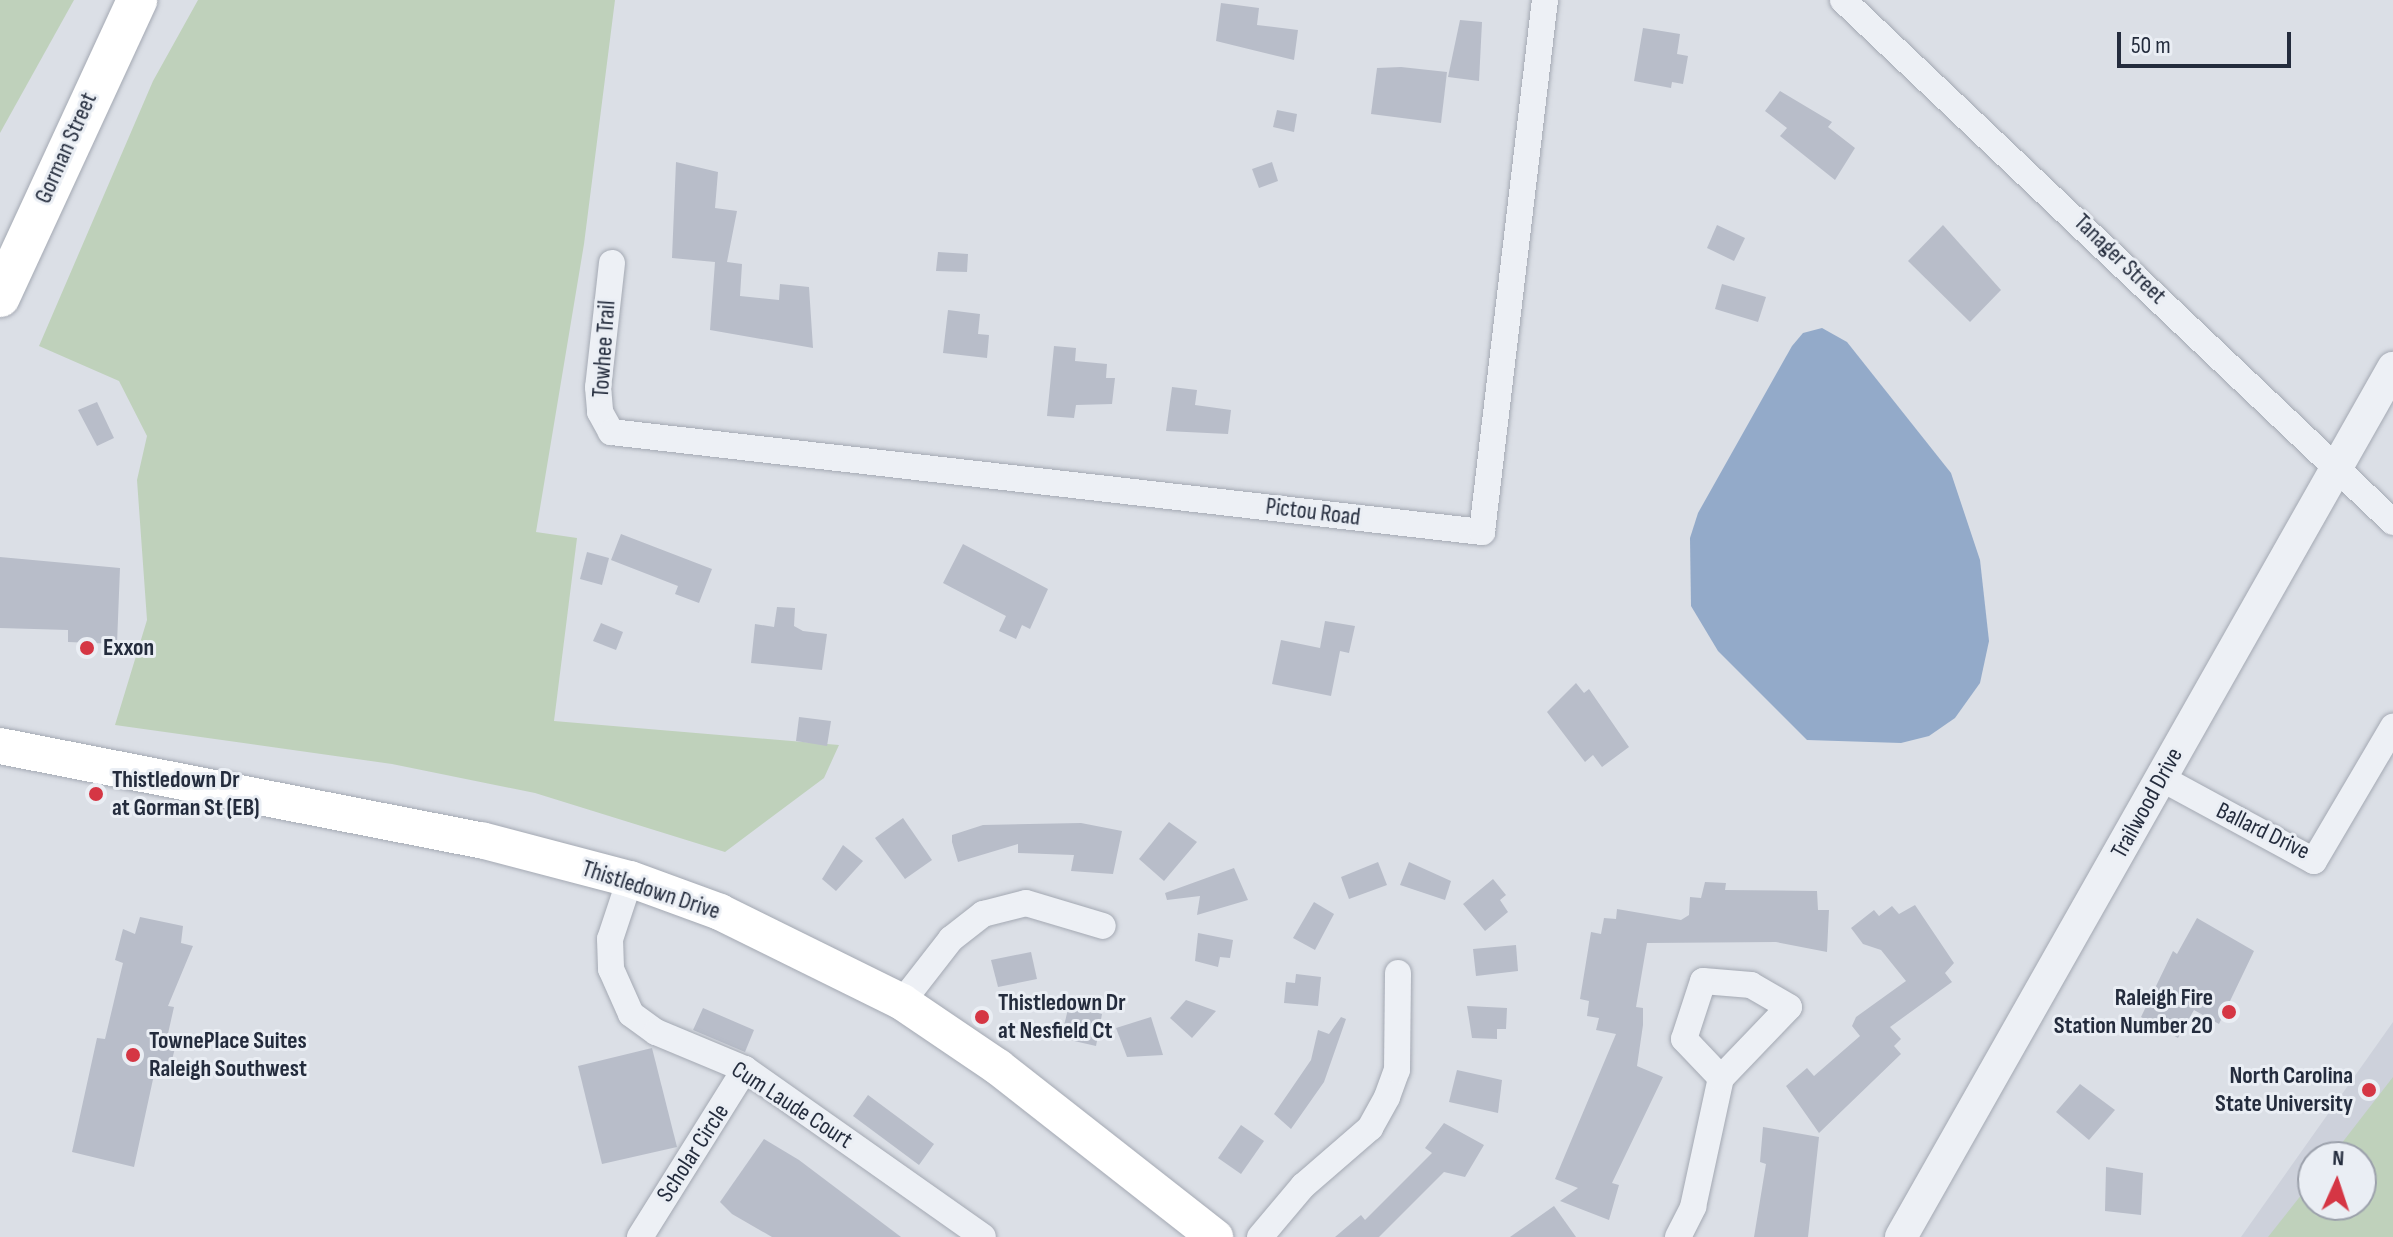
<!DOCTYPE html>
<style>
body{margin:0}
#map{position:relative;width:2393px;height:1237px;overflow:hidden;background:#dbdfe6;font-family:"Sofia Sans Condensed",sans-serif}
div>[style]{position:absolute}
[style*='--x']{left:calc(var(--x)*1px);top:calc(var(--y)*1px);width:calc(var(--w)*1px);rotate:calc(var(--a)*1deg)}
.built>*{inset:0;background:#cdd1db}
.green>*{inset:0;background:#bfd1bb}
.water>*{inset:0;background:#93aac9}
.building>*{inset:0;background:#b8bdc9}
.roads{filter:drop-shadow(0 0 2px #a4a9b3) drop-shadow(0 0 2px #a4a9b3)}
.minor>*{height:26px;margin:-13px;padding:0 13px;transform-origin:13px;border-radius:13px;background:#edf0f5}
.tertiary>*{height:32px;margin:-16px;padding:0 16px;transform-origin:16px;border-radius:16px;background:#edf0f5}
.secondary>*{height:36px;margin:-18px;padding:0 18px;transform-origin:18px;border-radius:18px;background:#fff}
.primary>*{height:40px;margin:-20px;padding:0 20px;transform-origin:20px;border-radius:20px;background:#fff}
.dots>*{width:22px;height:22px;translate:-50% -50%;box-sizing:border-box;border:4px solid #eaeef4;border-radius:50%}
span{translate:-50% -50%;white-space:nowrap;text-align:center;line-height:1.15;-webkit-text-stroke:6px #eaeef4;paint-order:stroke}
.street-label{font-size:24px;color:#242c3d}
.poi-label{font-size:24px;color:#242c3d;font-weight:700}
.left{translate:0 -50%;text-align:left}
.right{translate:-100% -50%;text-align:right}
.north{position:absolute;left:2297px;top:1141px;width:80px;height:80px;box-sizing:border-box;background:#eaeef4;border:2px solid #9ba0ab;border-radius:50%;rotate:3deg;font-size:22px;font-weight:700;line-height:32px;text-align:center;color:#242c3d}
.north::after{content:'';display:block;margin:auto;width:28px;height:36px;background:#d53644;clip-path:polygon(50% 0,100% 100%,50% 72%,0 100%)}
.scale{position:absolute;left:2117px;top:32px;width:174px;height:36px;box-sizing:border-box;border:4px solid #242c3d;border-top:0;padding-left:10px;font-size:24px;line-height:28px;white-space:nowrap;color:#242c3d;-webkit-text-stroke:6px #eaeef4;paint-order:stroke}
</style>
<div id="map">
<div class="built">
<i style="clip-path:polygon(evenodd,2393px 1022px,2393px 1237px,2241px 1237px,2393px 1022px,2313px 1157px,2361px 1157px,2361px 1205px,2313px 1205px,2313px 1157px)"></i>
</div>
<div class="green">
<i style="clip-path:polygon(0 0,74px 0,0 133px)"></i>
<i style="clip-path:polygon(198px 0,615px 0,584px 244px,536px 532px,577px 538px,554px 721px,839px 745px,824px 778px,725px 852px,535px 793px,392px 764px,115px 725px,147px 620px,137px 480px,147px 436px,119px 381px,39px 346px,153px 81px)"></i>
<i style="clip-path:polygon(2393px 1077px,2393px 1237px,2268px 1237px,2313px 1180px,2313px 1205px,2361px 1205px,2361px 1157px,2331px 1157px)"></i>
</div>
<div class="water">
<i style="clip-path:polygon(1822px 328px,1847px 342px,1951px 473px,1980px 560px,1989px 641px,1980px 683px,1955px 718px,1929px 736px,1901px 743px,1807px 740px,1718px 651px,1691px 606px,1690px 538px,1698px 513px,1792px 346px,1803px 333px)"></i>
</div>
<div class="building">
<i style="clip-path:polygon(1221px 3px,1259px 8px,1257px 25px,1298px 30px,1294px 60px,1216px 41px)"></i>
<i style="clip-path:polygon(1460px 20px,1482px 22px,1479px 81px,1448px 77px)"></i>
<i style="clip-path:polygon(1643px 28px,1680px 34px,1677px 54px,1688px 56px,1683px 84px,1672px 82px,1671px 88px,1634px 81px)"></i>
<i style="clip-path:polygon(1401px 67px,1447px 72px,1441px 123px,1371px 114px,1377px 68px)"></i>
<i style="clip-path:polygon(1780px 91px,1832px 122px,1828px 127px,1855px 148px,1835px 180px,1780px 136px,1787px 128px,1765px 111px)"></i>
<i style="clip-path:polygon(1277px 110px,1297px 114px,1294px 132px,1273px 127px)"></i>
<i style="clip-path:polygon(676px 162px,718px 172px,715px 208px,737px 211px,727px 262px,742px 264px,740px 296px,779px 300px,780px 284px,809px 287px,813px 348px,710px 330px,715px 262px,672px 258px)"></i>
<i style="clip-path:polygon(1272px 162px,1278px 181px,1259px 188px,1252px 169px)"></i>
<i style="clip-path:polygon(1717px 225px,1745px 238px,1734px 261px,1707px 248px)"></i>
<i style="clip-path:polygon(1943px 225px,2001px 290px,1970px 322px,1908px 261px)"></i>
<i style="clip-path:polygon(938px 252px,968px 254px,967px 272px,936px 271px)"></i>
<i style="clip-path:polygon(1722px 284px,1766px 297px,1758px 322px,1715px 309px)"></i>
<i style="clip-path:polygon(948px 310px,980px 314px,978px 334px,989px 335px,987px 358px,943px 353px)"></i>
<i style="clip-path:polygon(1054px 346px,1076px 348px,1075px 361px,1107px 364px,1106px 378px,1115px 378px,1112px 404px,1076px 405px,1074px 418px,1047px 416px)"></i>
<i style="clip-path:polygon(1172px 387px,1197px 390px,1195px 405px,1231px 410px,1228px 434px,1166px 431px)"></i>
<i style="clip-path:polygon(97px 402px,114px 438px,97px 446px,78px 410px)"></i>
<i style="clip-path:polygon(621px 534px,712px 569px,699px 603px,675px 594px,678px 586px,611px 560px)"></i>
<i style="clip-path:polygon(963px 544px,1048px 589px,1030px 629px,1022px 625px,1016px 639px,999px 631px,1006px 616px,943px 583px)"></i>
<i style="clip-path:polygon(587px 552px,609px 558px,602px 585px,580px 579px)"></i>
<i style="clip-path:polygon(0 557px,120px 568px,117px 644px,68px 642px,68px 630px,0 628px)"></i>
<i style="clip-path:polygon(777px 607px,795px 608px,794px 626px,803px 631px,827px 634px,822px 670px,751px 663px,755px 624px,774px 627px)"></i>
<i style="clip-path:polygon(1325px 621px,1355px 626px,1349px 653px,1340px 651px,1331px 696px,1272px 684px,1281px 640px,1320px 648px)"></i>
<i style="clip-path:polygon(601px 623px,623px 632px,616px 650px,593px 641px)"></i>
<i style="clip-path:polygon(1576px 683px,1584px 693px,1589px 689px,1629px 747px,1602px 767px,1593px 755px,1585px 762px,1547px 712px)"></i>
<i style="clip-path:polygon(799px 717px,831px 721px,827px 746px,796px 741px)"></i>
<i style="clip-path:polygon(903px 818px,932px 860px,905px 879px,875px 838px)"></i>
<i style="clip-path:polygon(1169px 822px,1197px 842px,1164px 881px,1139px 859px)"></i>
<i style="clip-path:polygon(1081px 823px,1122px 831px,1113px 874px,1071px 871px,1074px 855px,1018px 853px,1018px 844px,958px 862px,952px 842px,952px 835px,983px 825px)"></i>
<i style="clip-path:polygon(843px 845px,863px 861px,836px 891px,822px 879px)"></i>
<i style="clip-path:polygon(1378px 862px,1387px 885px,1349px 899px,1341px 877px)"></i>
<i style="clip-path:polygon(1409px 862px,1451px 881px,1445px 900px,1400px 885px)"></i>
<i style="clip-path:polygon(1234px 868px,1248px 900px,1197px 915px,1200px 896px,1167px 900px,1165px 893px)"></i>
<i style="clip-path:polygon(1493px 879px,1506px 895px,1500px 900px,1508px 912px,1485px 931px,1463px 904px)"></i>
<i style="clip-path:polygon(1705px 882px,1726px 883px,1725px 890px,1817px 891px,1818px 910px,1829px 910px,1827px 952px,1776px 942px,1647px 943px,1636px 1007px,1643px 1008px,1643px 1025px,1637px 1066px,1663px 1077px,1612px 1183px,1619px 1185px,1609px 1220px,1560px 1201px,1578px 1188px,1555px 1179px,1616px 1034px,1596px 1030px,1599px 1018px,1587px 1016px,1589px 1001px,1580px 999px,1591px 932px,1601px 934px,1604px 918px,1616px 919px,1617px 909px,1681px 920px,1689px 915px,1690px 897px,1701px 898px)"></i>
<i style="clip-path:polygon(1314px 902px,1334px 914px,1315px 950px,1293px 938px)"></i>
<i style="clip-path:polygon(1915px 905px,1954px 963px,1945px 973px,1952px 982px,1890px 1027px,1901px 1039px,1894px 1046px,1901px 1054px,1819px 1133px,1786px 1086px,1807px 1068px,1814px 1076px,1860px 1036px,1852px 1026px,1856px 1017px,1906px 981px,1881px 950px,1863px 944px,1851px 928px,1874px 910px,1879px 916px,1892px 906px,1899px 914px)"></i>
<i style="clip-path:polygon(140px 917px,183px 926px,181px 943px,193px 946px,168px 1006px,174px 1007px,167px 1038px,177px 1040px,169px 1072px,155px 1070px,134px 1167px,72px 1152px,97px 1038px,105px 1039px,123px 963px,115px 960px,123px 929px,135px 934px)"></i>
<i style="clip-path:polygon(2197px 918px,2254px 951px,2219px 1024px,2194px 1010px,2178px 1038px,2141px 1017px,2173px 951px,2177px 954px)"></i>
<i style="clip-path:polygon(1198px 933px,1233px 940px,1230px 958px,1220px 957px,1218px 967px,1195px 961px)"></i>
<i style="clip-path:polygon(1516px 945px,1518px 971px,1476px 976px,1473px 949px)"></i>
<i style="clip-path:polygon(1031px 952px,1037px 979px,998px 987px,991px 960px)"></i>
<i style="clip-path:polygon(1296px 974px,1321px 977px,1318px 1006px,1284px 1003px,1286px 982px,1295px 983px)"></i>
<i style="clip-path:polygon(1186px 1000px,1216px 1011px,1192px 1038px,1170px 1018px)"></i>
<i style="clip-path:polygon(1069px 1005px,1102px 1014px,1096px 1046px,1061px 1038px)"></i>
<i style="clip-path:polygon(1467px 1006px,1507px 1008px,1506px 1029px,1497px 1029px,1497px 1039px,1472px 1038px)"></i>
<i style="clip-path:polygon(703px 1008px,754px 1030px,745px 1052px,693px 1030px)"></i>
<i style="clip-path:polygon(1151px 1017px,1163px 1055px,1127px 1057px,1116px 1028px)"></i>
<i style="clip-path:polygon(1341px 1017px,1346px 1019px,1324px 1082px,1291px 1129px,1274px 1114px,1311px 1060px,1318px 1030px,1329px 1034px)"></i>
<i style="clip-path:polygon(652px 1048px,677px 1147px,602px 1164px,578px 1066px)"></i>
<i style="clip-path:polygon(1457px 1070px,1502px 1080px,1498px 1113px,1449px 1102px)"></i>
<i style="clip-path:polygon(2080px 1084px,2115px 1110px,2089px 1140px,2056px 1112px)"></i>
<i style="clip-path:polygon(868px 1095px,934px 1144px,919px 1165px,853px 1116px)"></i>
<i style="clip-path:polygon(1444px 1123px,1484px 1145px,1465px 1177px,1444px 1172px,1379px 1237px,1335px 1237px,1361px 1215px,1365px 1220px,1432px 1153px,1425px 1148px)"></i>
<i style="clip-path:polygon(1241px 1125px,1264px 1141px,1241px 1174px,1218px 1158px)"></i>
<i style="clip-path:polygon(1763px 1127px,1819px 1137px,1808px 1237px,1754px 1237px,1766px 1164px,1760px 1162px)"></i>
<i style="clip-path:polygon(764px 1139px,799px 1160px,901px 1237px,772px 1237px,732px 1214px,720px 1202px)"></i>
<i style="clip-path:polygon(2106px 1167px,2143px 1173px,2141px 1215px,2105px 1211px)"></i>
<i style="clip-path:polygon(1554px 1206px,1576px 1237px,1510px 1237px)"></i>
</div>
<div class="roads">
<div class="minor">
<i style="--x:1843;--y:0;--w:758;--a:43.5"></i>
<i style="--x:612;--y:263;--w:125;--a:96.4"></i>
<i style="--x:598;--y:387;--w:25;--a:85"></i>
<i style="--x:600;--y:412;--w:23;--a:61"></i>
<i style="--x:611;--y:432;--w:877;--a:6.55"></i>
<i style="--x:1482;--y:532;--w:536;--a:-83.25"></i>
<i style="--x:2161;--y:778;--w:174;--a:28.5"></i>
<i style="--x:2314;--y:861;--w:156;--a:-59.5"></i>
<i style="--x:630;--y:879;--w:63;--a:108.4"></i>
<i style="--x:610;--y:939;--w:30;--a:88"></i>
<i style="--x:611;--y:969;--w:49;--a:66"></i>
<i style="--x:631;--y:1014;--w:31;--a:36"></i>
<i style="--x:656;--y:1032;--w:96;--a:22.6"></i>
<i style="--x:745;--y:1069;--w:291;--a:35.2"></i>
<i style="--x:902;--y:1002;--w:80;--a:-52.1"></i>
<i style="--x:951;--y:939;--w:41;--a:-38"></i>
<i style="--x:983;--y:914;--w:44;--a:-14.3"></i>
<i style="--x:1026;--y:903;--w:80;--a:16.6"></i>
<i style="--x:640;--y:1237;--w:198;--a:-58"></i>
<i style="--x:1260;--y:1237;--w:67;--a:-49.9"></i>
<i style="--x:1303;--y:1186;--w:89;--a:-40.9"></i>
<i style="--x:1370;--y:1128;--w:35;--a:-61"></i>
<i style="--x:1387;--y:1097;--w:29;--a:-70"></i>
<i style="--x:1397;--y:1070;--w:97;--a:-89.4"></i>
<i style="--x:1678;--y:1237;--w:34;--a:-63"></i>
<i style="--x:1693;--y:1207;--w:132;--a:-77.8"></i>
<i style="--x:1721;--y:1078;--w:98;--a:-46.2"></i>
<i style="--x:1789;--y:1007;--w:44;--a:-149.9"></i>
<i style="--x:1751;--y:985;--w:48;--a:-175.2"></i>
<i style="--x:1703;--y:981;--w:61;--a:108.1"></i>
<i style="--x:1684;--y:1039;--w:54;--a:46.5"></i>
</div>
<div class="tertiary">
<i style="--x:1901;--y:1237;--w:999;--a:-60.48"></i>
</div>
<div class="secondary">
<i style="--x:0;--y:746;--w:490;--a:11.1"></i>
<i style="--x:481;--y:840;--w:154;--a:14.7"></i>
<i style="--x:630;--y:879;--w:96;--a:20.1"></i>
<i style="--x:720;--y:912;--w:203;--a:26.3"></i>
<i style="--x:902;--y:1002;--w:116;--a:34.1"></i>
<i style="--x:998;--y:1067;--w:276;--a:38.1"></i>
</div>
<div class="primary">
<i style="--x:0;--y:297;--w:327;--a:-65.2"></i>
</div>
</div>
<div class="dots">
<i style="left:87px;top:648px;background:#d53644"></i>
<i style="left:96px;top:794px;background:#d53644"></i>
<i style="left:2229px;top:1012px;background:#d53644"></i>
<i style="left:982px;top:1017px;background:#d53644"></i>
<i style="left:133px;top:1055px;background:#d53644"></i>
<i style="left:2369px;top:1090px;background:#d53644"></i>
</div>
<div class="street-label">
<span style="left:66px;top:148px;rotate:-66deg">Gorman Street</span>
<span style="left:2120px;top:259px;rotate:44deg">Tanager Street</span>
<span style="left:604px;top:349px;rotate:-86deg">Towhee Trail</span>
<span style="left:1313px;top:512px;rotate:7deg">Pictou Road</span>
<span style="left:2147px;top:803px;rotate:-61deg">Trailwood Drive</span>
<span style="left:2263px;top:831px;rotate:26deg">Ballard Drive</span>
<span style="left:651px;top:890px;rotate:18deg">Thistledown Drive</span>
<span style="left:792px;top:1105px;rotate:33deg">Cum Laude Court</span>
<span style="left:693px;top:1153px;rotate:-57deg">Scholar Circle</span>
</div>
<div class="poi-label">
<span class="left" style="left:103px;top:648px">Exxon</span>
<span class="left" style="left:112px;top:794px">Thistledown Dr<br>at Gorman St (EB)</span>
<span class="right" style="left:2213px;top:1012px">Raleigh Fire<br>Station Number 20</span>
<span class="left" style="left:998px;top:1017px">Thistledown Dr<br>at Nesfield Ct</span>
<span class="left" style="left:149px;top:1055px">TownePlace Suites<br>Raleigh Southwest</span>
<span class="right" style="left:2353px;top:1090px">North Carolina<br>State University</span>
</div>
<div class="north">N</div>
<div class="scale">50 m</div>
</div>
